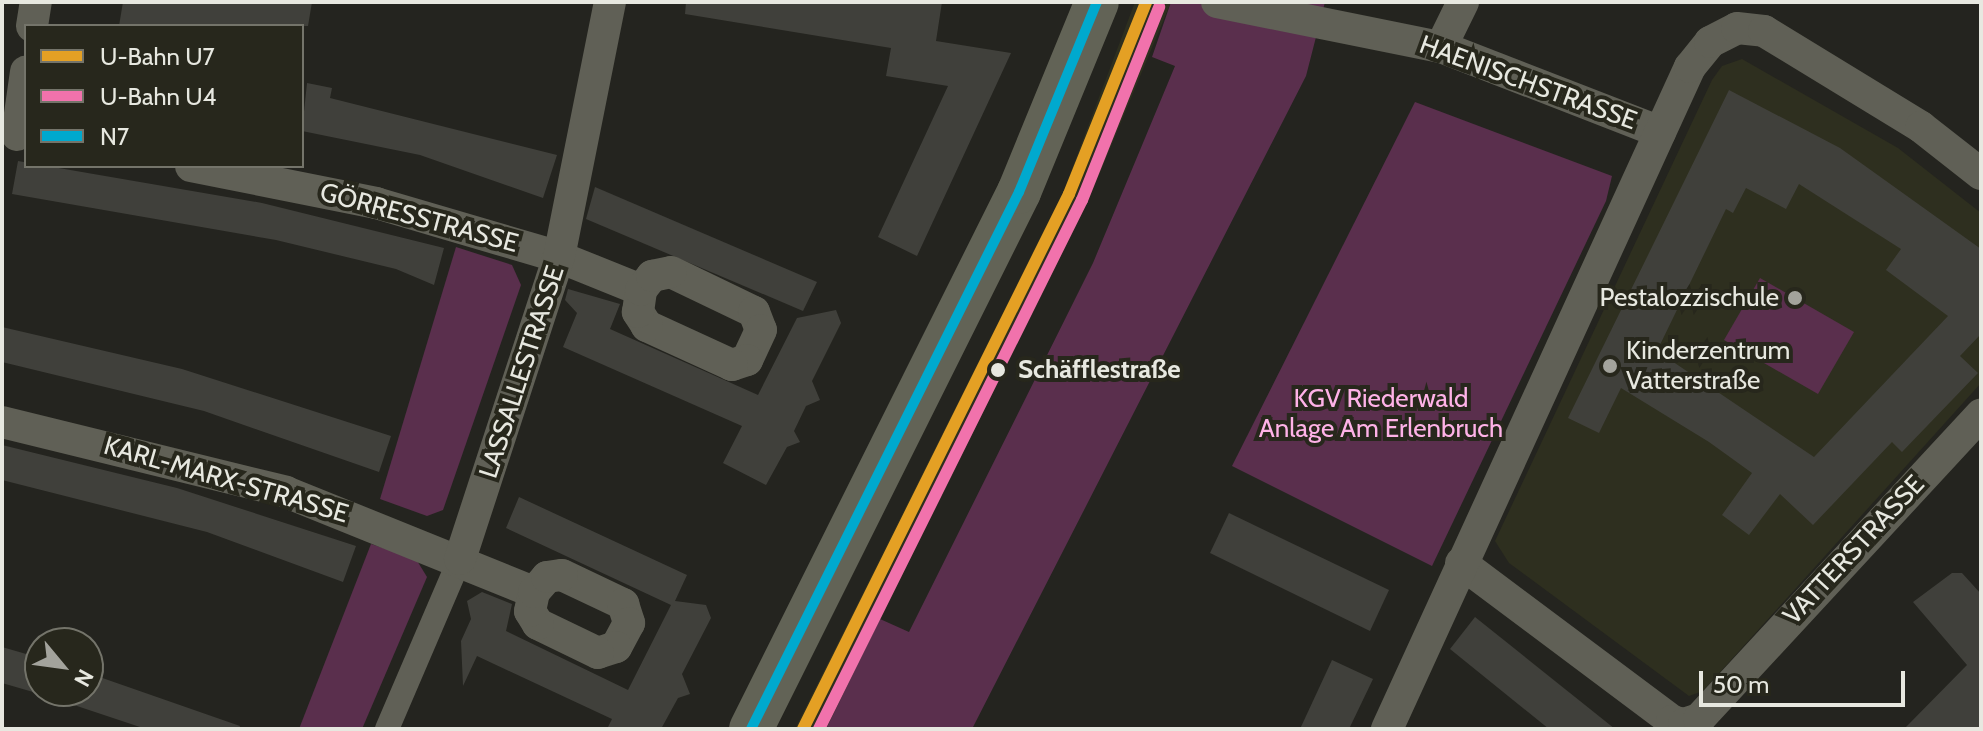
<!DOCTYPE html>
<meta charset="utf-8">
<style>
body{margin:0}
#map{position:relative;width:1983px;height:731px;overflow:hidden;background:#24241f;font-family:Cabin,sans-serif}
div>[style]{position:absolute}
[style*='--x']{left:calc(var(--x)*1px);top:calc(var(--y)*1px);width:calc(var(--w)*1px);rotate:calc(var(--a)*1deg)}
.built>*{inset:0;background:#2e2f1f}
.green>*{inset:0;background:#5a2f4d}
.building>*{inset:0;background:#40403b}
.pedestrian>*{height:24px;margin:-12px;padding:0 12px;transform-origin:12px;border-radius:12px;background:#606056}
.minor>*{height:32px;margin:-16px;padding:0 16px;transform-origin:16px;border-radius:16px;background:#606056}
.secondary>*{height:44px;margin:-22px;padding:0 22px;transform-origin:22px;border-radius:22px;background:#626356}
.bus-1>*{height:10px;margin:-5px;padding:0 5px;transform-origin:5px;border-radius:5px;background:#00a9ce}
.metro-1>*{height:12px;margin:-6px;padding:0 6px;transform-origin:6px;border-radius:6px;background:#e4a024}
.metro-2>*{height:12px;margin:-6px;padding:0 6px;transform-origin:6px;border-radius:6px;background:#f172ac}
.dots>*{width:22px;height:22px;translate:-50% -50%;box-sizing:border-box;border:4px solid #27271c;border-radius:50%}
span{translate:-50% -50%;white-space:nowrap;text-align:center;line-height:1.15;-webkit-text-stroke:8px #27271c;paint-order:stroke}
.street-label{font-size:26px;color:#e7e8e0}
.poi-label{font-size:26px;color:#e7e8e0}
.right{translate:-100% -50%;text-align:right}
.left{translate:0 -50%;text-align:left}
.stop-label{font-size:26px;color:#e7e8e0;font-weight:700}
.park-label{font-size:26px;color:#feb2e7}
.frame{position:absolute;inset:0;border:4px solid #e7e8e0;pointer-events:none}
.legend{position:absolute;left:24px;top:24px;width:280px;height:144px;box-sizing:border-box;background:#27271c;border:2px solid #74746a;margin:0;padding:10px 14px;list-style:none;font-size:24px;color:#e7e8e0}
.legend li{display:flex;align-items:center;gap:16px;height:40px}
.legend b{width:40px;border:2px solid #74746a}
.north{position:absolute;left:24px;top:627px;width:80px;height:80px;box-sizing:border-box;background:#27271c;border:2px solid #74746a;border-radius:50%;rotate:119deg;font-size:22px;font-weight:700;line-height:32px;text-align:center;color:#e7e8e0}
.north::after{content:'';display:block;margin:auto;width:28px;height:36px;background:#a3a39c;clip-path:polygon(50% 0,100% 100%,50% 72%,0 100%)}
.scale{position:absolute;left:1699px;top:671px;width:206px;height:36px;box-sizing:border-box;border:4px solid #e7e8e0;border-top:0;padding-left:10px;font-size:24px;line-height:28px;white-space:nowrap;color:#e7e8e0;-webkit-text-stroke:6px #27271c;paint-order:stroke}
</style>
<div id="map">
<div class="built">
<i style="clip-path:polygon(1135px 2px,1171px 2px,1089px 199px,826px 729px,795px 729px,1064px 190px)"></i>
<i style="clip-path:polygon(1742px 59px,1898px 148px,1981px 213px,1981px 383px,1703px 691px,1689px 696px,1509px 563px,1495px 541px,1712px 80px,1722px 66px)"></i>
</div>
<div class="green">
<i style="clip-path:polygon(1171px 2px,1325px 2px,1306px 76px,972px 729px,826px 729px,880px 619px,909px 632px,1093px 263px,1175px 66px,1152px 57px)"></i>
<i style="clip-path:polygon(1415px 102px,1612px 176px,1606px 201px,1432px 566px,1232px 466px)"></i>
<i style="clip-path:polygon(456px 247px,512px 265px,521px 285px,443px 510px,427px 516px,380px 499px)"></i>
<i style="clip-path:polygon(1760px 278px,1854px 332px,1818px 394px,1724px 340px)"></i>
<i style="clip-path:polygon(371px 544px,416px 559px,427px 577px,362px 729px,299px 729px)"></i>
</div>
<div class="building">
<i style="clip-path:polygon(123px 2px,312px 2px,308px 26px,119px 26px)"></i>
<i style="clip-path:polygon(686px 2px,942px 2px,936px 41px,1011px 53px,917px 256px,878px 237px,948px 86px,886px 76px,891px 48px,685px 14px)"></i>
<i style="clip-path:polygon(307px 83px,332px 88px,330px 98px,557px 155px,543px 198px,420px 155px,302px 131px)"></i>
<i style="clip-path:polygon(evenodd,1729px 90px,1840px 148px,1981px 249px,1981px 334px,1960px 356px,1978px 373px,1902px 452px,1892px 442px,1813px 525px,1780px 494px,1749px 535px,1722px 515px,1752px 473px,1709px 442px,1621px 388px,1599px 433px,1568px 418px,1729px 90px,1799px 184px,1901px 249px,1886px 270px,1948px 316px,1814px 457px,1657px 351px,1726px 209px,1733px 213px,1746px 188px,1786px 209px,1799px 184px)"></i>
<i style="clip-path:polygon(18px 161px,262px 203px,444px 248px,434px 285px,396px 269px,276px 240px,12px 194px)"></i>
<i style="clip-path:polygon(595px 187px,817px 282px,803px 311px,586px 219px)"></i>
<i style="clip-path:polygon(568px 289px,620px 304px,610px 329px,758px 395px,797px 318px,836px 310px,841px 323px,812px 381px,820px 400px,806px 406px,794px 431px,800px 442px,787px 447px,766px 485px,723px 463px,742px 426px,563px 347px,577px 313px,565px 300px)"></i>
<i style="clip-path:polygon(2px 327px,182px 369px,391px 436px,379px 472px,204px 411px,2px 362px)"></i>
<i style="clip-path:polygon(2px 445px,177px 488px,356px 546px,343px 582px,207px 532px,2px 480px)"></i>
<i style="clip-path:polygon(519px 497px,687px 575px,675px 601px,706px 605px,711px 618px,682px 674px,690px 694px,678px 698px,661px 729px,607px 729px,612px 719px,477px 656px,463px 686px,461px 641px,471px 619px,467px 601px,482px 592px,512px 604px,506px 631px,628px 690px,671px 605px,506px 528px)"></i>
<i style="clip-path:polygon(1229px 513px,1389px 590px,1370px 631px,1210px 553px)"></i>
<i style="clip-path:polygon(1952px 573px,1962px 573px,1981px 594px,1981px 729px,1904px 729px,1967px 665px,1913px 602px)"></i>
<i style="clip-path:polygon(1475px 617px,1615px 729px,1549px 729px,1450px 649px)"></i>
<i style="clip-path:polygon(2px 647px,40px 658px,40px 694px,2px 683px)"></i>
<i style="clip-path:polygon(1332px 660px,1373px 679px,1349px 729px,1300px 729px)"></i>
<i style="clip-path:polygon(88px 673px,240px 726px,239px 729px,146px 729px,47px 696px,47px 691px,88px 691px)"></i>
</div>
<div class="pedestrian">
<i style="--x:387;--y:729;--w:185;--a:-66.8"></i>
</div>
<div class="minor">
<i style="--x:1217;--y:2;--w:228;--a:11.4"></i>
<i style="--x:1441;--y:47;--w:235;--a:21.2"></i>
<i style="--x:32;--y:26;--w:24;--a:-81"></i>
<i style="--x:1441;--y:47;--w:50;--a:-63.9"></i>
<i style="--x:17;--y:135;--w:64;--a:-81.9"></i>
<i style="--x:191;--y:166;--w:189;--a:11.3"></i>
<i style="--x:376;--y:203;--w:191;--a:16.4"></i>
<i style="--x:559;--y:257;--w:88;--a:21.9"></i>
<i style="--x:671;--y:272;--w:92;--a:25.7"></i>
<i style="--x:754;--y:312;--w:19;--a:69"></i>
<i style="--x:761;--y:330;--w:33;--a:115"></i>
<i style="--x:747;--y:360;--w:16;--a:162"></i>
<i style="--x:732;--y:365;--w:94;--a:-155.4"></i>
<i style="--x:647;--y:326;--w:17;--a:-123"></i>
<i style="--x:638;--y:312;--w:22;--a:-82"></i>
<i style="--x:641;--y:290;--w:18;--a:-52"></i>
<i style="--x:652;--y:276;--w:19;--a:-12"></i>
<i style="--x:2;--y:422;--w:292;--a:13.8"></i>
<i style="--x:286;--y:492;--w:267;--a:22"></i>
<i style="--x:460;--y:559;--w:318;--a:-71.9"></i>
<i style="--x:559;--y:257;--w:260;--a:-78.7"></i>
<i style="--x:1461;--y:563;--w:264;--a:36.8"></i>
<i style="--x:1672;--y:721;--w:12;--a:14"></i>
<i style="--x:1684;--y:724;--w:16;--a:-18"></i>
<i style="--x:1699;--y:719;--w:415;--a:-47.2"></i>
<i style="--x:562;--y:575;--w:68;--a:25.4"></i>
<i style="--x:623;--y:604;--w:20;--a:72"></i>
<i style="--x:629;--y:623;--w:27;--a:118"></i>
<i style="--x:616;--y:647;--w:19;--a:162"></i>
<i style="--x:598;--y:653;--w:67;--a:-154.2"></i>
<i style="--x:538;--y:624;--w:15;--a:-122"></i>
<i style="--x:530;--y:611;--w:19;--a:-78"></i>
<i style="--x:534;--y:592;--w:20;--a:-49"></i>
<i style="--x:547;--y:577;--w:15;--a:-8"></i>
<i style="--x:1387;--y:729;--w:728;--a:-65.41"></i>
<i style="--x:1690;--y:67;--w:32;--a:-51"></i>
<i style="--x:1710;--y:42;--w:30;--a:-27"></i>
<i style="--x:1737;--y:28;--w:27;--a:6"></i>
<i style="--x:1764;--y:31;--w:184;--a:31.4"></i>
<i style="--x:1921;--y:127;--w:76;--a:38.1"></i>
</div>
<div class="secondary">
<i style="--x:751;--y:729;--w:600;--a:-63.48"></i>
<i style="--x:1019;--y:192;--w:205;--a:-67.7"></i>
</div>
<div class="bus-1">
<i style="--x:751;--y:729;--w:600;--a:-63.48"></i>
<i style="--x:1019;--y:192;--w:205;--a:-67.7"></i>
</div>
<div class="metro-1">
<i style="--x:803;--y:729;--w:597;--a:-63.56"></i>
<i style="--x:1069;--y:194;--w:207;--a:-68.1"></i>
</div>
<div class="metro-2">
<i style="--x:819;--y:729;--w:591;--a:-63.57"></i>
<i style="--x:1082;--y:200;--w:208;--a:-68.2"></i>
</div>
<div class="dots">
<i style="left:1795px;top:298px;background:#a3a39c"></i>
<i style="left:1610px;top:366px;background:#a3a39c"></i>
<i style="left:998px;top:370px;background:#e7e8e0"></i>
</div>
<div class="street-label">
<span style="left:1528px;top:83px;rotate:20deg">HAENISCHSTRASSE</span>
<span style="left:419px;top:218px;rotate:15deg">GÖRRESSTRASSE</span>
<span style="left:522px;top:372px;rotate:-72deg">LASSALLESTRASSE</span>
<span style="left:226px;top:480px;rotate:16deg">KARL-MARX-STRASSE</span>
<span style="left:1854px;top:550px;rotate:-47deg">VATTERSTRASSE</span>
</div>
<div class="poi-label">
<span class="right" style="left:1779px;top:298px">Pestalozzischule</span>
<span class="left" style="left:1626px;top:366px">Kinderzentrum<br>Vatterstraße</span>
</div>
<div class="stop-label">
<span class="left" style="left:1018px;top:370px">Schäfflestraße</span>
</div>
<div class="park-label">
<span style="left:1381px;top:414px">KGV Riederwald<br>Anlage Am Erlenbruch</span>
</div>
<div class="frame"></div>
<ul class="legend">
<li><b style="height:10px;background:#e4a024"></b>U-Bahn U7</li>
<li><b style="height:10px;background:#f172ac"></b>U-Bahn U4</li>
<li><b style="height:10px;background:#00a9ce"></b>N7</li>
</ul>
<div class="north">N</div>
<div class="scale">50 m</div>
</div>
